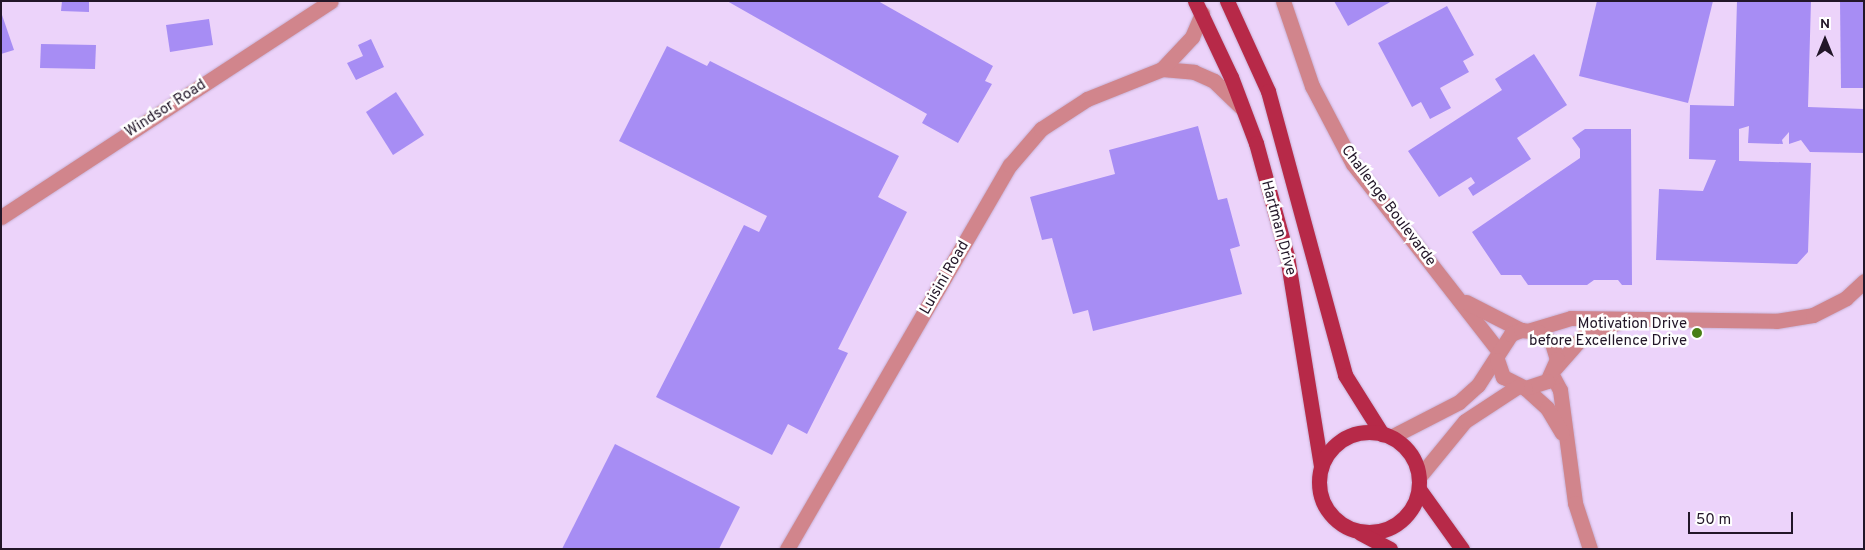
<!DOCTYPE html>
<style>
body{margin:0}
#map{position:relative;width:1865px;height:550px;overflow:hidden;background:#ecd3fa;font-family:Overpass,sans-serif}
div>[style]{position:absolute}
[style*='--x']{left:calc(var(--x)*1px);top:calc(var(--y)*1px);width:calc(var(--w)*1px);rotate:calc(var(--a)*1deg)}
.building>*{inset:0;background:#a78df4}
.roads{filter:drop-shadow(0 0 1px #c8b1d4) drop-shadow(0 0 1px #c8b1d4)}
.minor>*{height:15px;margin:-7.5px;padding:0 7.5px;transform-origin:7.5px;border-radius:7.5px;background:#d1858c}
.major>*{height:15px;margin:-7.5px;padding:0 7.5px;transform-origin:7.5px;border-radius:7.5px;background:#b72948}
.major>.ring{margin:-7.5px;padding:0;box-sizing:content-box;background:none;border:15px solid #b72948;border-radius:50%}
.dots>*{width:14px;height:14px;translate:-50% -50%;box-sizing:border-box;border:2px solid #fff;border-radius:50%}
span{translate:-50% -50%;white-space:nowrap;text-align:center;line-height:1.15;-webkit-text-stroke:5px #fff;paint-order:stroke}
.street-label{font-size:15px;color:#221628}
.poi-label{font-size:15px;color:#221628}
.right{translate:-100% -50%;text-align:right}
.frame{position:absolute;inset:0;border:2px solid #221628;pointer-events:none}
.north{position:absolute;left:1800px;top:15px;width:50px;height:50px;-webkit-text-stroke:4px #fff;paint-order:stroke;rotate:0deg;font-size:14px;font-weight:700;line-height:20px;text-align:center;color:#221628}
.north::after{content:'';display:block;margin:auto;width:18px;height:22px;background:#221628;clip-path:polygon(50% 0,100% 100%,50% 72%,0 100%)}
.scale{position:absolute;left:1688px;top:512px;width:105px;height:22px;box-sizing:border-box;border:2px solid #221628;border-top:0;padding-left:6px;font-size:15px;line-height:18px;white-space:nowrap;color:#221628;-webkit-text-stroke:4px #fff;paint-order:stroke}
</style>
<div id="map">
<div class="building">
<i style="clip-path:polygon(62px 1px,89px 1px,89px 12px,61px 11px)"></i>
<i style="clip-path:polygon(727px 1px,878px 1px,993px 66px,985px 81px,992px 84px,958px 143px,922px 123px,927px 114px)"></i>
<i style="clip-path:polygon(1334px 1px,1392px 1px,1348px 26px)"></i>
<i style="clip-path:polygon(1597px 1px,1713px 1px,1688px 103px,1579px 76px)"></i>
<i style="clip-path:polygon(1737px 1px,1811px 1px,1808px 107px,1864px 109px,1864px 153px,1810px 152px,1801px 140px,1789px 144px,1789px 132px,1782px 140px,1783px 144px,1748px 143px,1749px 126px,1739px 129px,1739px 161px,1811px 163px,1808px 252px,1797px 264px,1656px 260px,1659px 189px,1703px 191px,1716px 160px,1689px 159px,1690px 105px,1734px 106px)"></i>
<i style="clip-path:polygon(1840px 1px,1864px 1px,1864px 88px,1841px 88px)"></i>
<i style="clip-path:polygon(1447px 6px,1474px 55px,1463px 61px,1469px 72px,1440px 88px,1451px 108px,1430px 119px,1421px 102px,1412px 107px,1378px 43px)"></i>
<i style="clip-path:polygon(1px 12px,14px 50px,1px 54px)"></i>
<i style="clip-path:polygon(209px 19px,213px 45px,170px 52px,166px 25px)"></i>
<i style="clip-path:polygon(371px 39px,384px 67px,356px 80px,347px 63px,363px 56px,358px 45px)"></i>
<i style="clip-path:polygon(41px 44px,96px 45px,95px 69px,40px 68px)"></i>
<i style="clip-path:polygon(667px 46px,707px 66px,710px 61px,899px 156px,878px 197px,907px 212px,838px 349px,848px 353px,807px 434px,788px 424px,772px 455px,656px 397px,744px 225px,759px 232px,767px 216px,619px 141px)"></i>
<i style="clip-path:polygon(1534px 54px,1567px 105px,1517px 138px,1531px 159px,1473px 196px,1468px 188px,1475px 183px,1471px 177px,1439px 197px,1408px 151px,1502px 90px,1495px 79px)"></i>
<i style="clip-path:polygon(396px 92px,424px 135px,393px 155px,366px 112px)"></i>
<i style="clip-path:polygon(1198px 126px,1218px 200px,1227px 198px,1240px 246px,1230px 249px,1242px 294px,1093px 331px,1088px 310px,1073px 314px,1052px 238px,1042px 240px,1030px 197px,1115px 174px,1109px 150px)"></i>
<i style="clip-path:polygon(1585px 129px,1631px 129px,1632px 285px,1622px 285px,1618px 280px,1594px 280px,1587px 285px,1528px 285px,1521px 275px,1501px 275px,1472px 232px,1580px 158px,1580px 149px,1572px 138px)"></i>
<i style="clip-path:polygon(615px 444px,740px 507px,719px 549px,562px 549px)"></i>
</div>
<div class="roads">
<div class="minor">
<i style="--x:1283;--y:1;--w:90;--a:71.2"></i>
<i style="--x:1312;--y:86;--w:88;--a:62.3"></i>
<i style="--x:1353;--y:164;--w:236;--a:52.1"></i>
<i style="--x:1162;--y:69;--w:32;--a:5"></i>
<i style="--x:1194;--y:72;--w:22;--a:24"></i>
<i style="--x:1214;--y:81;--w:40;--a:44"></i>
<i style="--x:1;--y:217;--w:394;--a:-33.2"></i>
<i style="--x:1466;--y:302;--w:62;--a:27"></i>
<i style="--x:1531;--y:330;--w:42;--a:-16.7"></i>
<i style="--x:1571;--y:318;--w:205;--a:0.8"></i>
<i style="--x:1776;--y:321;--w:37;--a:-9"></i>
<i style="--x:1813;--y:315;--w:37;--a:-27"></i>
<i style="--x:1846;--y:298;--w:25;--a:-43"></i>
<i style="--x:1555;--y:368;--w:44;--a:-48.7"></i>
<i style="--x:1584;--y:335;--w:35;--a:-20"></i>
<i style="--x:1552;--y:375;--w:17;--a:62"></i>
<i style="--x:1560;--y:390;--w:114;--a:82.4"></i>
<i style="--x:1575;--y:503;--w:48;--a:71.9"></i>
<i style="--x:1525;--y:388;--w:30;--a:42"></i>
<i style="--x:1547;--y:408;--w:29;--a:59"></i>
<i style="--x:1391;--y:437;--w:76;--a:-27.2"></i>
<i style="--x:1459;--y:402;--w:25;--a:-42"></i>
<i style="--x:1478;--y:385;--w:61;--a:-57.1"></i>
<i style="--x:1511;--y:334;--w:11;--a:-22"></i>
<i style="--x:1521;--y:330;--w:18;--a:6"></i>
<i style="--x:1539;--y:332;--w:17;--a:40"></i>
<i style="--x:1552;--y:343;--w:17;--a:73"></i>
<i style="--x:1557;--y:359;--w:24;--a:114"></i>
<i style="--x:1547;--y:381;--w:23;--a:162"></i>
<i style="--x:1525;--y:388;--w:25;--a:-153"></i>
<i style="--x:1503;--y:377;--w:18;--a:-109"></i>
<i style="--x:1419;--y:477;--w:72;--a:-50.6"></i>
<i style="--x:1465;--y:421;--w:62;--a:-33.2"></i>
<i style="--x:787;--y:549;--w:444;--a:-59.9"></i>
<i style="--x:1010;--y:165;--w:48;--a:-49.3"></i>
<i style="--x:1041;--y:129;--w:55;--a:-33.1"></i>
<i style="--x:1087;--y:99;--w:81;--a:-21.8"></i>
<i style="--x:1162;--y:69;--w:44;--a:-46.8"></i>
<i style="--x:1192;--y:37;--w:26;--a:-67"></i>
</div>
<div class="major">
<i style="--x:1195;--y:1;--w:84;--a:64.7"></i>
<i style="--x:1231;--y:77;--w:71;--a:69.3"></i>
<i style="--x:1256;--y:143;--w:117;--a:74.7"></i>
<i style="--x:1287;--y:256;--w:214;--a:80.8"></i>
<i style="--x:1227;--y:1;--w:99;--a:65.5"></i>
<i style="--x:1268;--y:91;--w:294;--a:74.8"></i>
<i style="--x:1345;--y:375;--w:70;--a:57.9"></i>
<i class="ring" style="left:1319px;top:432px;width:85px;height:85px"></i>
<i style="--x:1419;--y:489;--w:74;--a:54.4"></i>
<i style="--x:1360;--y:533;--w:34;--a:28"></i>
</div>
</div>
<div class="dots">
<i style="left:1697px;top:333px;background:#487f16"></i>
</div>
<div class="street-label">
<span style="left:166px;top:109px;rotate:-33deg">Windsor Road</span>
<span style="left:1388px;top:206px;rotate:53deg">Challenge Boulevarde</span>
<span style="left:1278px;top:228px;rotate:75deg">Hartman Drive</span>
<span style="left:945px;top:278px;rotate:-60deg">Luisini Road</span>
</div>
<div class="poi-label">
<span class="right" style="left:1687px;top:333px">Motivation Drive<br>before Excellence Drive</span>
</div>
<div class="frame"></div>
<div class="north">N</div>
<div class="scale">50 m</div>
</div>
